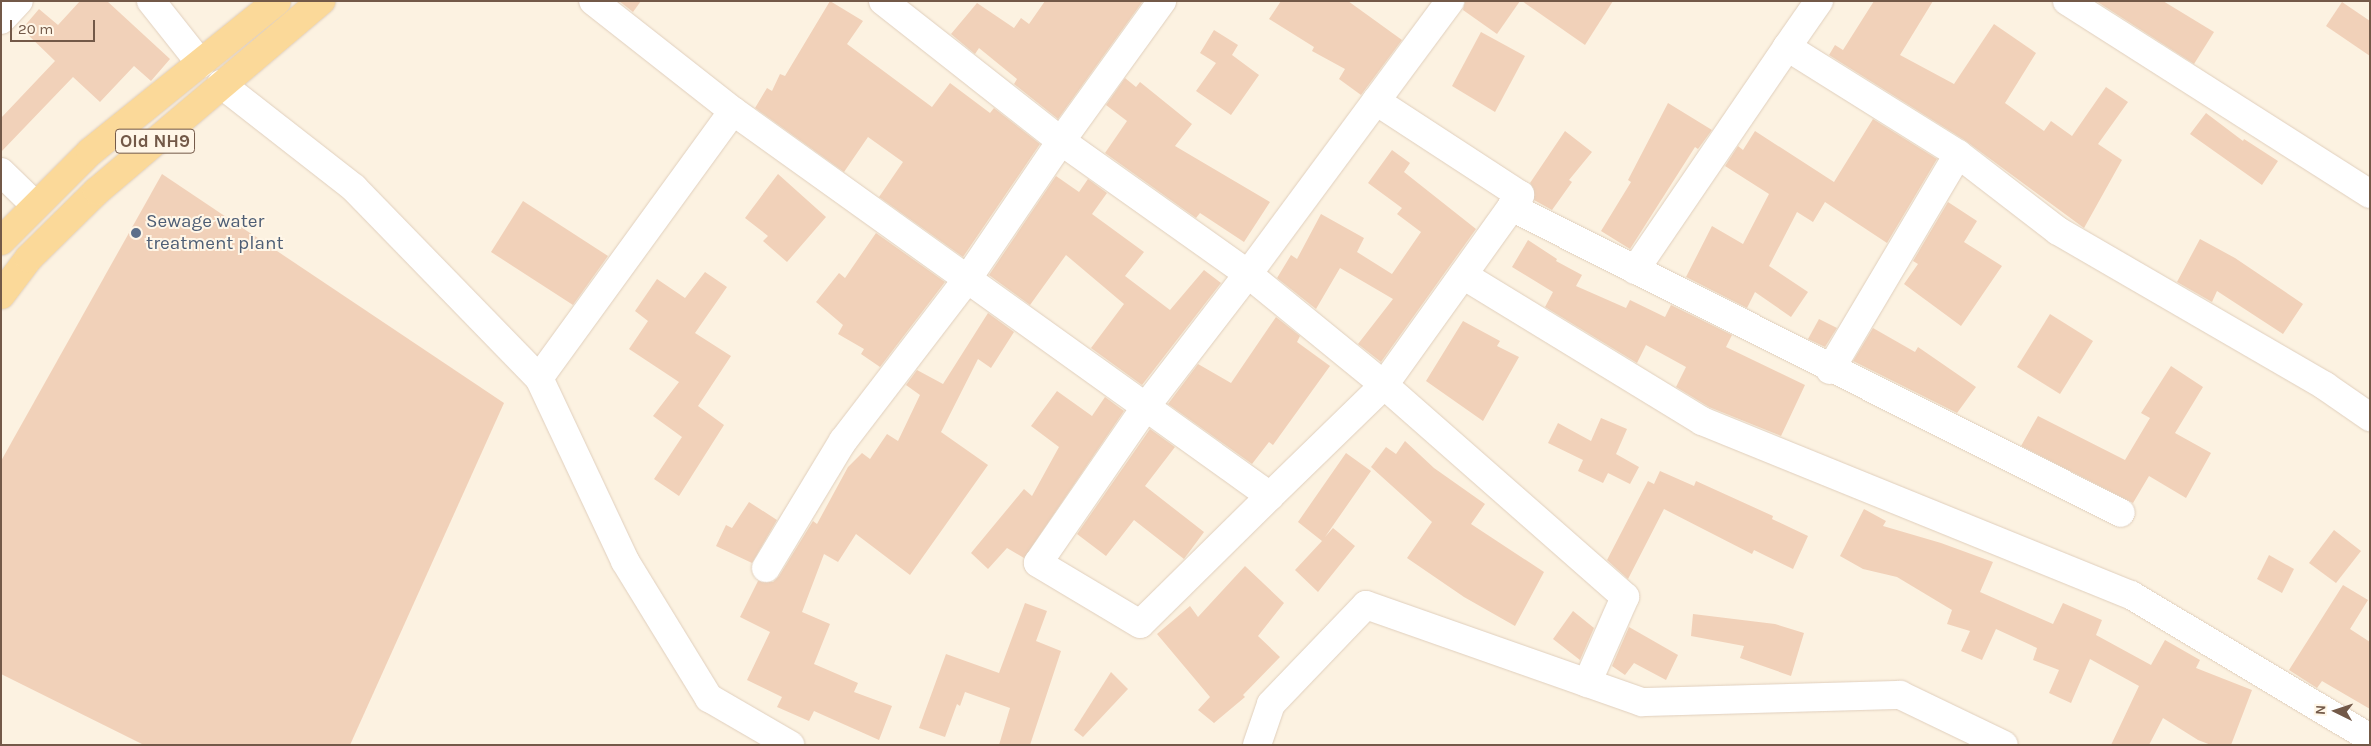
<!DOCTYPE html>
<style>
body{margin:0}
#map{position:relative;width:2371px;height:746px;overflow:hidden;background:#fcf2e1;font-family:Karla,sans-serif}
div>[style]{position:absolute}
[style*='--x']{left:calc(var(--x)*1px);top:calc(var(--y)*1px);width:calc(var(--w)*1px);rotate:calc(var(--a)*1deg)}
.building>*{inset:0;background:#f1d1b9}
.roads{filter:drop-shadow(0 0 1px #e0cfbd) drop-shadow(0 0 1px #e0cfbd)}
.minor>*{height:28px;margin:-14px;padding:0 14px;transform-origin:14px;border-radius:14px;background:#fff}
.major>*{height:28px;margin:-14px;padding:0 14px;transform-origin:14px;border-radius:14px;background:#fbd999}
.dots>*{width:14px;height:14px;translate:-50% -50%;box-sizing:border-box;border:2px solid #fff6e7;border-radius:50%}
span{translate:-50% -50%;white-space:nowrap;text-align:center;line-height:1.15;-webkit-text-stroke:4px #fff6e7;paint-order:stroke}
.shield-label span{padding:1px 4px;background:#fff6e7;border:1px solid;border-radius:4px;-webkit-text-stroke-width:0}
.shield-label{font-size:18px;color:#735948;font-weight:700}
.service-label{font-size:19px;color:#4e5e75}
.left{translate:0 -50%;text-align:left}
.frame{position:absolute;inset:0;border:2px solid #735948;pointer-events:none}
.north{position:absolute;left:2311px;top:686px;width:50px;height:50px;-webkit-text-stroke:4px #fff6e7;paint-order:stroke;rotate:274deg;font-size:14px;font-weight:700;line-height:20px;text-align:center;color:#735948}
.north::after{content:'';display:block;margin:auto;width:18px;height:22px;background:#735948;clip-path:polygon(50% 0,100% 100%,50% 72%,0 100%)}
.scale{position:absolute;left:10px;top:20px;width:85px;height:22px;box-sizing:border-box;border:2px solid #735948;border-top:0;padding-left:6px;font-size:15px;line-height:18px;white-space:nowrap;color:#735948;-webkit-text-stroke:4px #fff6e7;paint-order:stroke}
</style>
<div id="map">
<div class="building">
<i style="clip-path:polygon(80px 1px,107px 1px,170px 59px,151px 81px,134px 66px,100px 102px,73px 77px,1px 152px,1px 118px,55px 61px,22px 29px,39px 9px,58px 25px)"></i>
<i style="clip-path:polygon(619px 1px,641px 1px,633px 12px)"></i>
<i style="clip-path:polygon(830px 1px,863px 21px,847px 44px,932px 107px,950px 83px,990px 113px,994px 108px,1040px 144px,963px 257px,879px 197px,903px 162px,868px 137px,844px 172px,755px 108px,767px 88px,772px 91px,780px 74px,785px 76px)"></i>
<i style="clip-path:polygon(1045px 1px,1143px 1px,1058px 119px,1014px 84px,1017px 79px,979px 48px,975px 54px,951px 34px,977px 3px,1014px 28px,1021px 18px,1029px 24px)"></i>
<i style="clip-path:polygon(1281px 1px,1348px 1px,1402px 40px,1361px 95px,1339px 79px,1345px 69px,1312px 51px,1314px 47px,1269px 19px)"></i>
<i style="clip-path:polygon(1465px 1px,1520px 1px,1497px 34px,1463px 10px)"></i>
<i style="clip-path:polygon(1522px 1px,1613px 1px,1585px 45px)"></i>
<i style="clip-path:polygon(1874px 1px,1933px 1px,1900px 55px,1954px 84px,1994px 24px,2036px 53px,2005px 103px,2044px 131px,2051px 121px,2072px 136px,2106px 87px,2128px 102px,2098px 144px,2122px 160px,2084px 228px,1966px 141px,1829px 55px,1835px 45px,1843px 50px)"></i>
<i style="clip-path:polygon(2096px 1px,2163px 1px,2214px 32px,2194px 64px)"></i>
<i style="clip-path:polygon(2342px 2px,2370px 21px,2370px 56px,2326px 26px)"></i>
<i style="clip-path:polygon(1214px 30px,1238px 45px,1232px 55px,1259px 75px,1231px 115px,1196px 91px,1216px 63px,1200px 53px)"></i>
<i style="clip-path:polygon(1481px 32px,1525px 56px,1495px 112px,1452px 86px)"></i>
<i style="clip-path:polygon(1125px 78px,1136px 87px,1140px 82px,1192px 124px,1175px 146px,1270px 202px,1244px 242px,1200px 213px,1196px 218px,1105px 153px,1127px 121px,1106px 105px)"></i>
<i style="clip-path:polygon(1668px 103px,1712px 130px,1698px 149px,1695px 147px,1630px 249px,1601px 231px,1631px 182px,1628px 180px)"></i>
<i style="clip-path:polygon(2206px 113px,2243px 141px,2244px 139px,2278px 161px,2262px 185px,2190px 134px)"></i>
<i style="clip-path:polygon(1873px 119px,1937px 159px,1887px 243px,1825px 202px,1813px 222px,1797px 212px,1769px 266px,1808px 292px,1791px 317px,1755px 292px,1747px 308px,1686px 277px,1712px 226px,1743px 244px,1769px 194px,1725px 166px,1738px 146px,1743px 150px,1755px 131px,1834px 182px)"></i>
<i style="clip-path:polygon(1565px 131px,1592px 152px,1569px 180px,1572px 182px,1552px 210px,1534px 200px,1534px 189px,1530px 183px)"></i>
<i style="clip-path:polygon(1392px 150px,1410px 163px,1404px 172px,1476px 229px,1381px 362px,1358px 344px,1393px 299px,1340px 268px,1316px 309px,1277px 278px,1291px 255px,1297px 259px,1321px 214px,1364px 238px,1357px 252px,1392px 274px,1421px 232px,1397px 214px,1402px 208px,1368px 183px)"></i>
<i style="clip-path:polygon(162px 174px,504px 403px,350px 745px,144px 745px,1px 674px,1px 461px)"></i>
<i style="clip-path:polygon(778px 174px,826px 217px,787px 262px,763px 241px,768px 236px,745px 218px)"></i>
<i style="clip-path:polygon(1056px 176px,1079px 192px,1088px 179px,1107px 193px,1092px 214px,1144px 252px,1125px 276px,1170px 310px,1204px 270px,1221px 283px,1142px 385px,1091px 348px,1124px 304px,1066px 255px,1030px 305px,989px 275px)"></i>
<i style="clip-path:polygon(523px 201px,608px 256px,573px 305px,491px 252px)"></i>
<i style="clip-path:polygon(1948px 202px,1977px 221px,1964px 242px,2002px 266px,1961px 326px,1904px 284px,1918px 264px,1913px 261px)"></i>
<i style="clip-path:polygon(876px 233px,945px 282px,880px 367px,861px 354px,864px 349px,838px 334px,843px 325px,816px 302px,839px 273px,845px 278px)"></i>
<i style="clip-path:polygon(2200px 239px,2235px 258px,2303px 304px,2283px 334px,2217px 291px,2212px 302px,2177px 282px)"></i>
<i style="clip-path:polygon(1528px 240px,1557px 259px,1556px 261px,1582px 275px,1576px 286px,1626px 308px,1630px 300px,1665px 317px,1671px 305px,1732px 335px,1726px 347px,1805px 385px,1781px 436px,1709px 407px,1676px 387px,1686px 367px,1646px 345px,1637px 363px,1545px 307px,1553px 292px,1512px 267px)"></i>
<i style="clip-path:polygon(705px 272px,727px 287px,695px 333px,731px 356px,698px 406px,724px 425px,679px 496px,654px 479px,682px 437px,653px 416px,679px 382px,629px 349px,648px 321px,635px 311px,657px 279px,685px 298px)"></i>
<i style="clip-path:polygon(988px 313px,1014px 332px,991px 368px,978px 359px,941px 432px,988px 465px,910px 575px,856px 534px,838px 562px,824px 554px,802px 612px,830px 624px,814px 664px,858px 683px,854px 692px,892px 706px,879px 740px,814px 711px,809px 721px,777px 707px,782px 697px,747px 680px,770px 632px,740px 617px,758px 581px,773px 582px,779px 576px,813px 521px,817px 524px,848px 467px,862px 453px,870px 459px,887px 434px,898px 441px,920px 395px,906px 385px,917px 370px,943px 384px)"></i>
<i style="clip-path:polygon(2050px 314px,2093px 341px,2060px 394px,2017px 367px)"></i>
<i style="clip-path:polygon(1276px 317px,1300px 336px,1297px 342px,1330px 366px,1273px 445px,1269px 442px,1252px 464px,1168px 404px,1198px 364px,1231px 383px)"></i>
<i style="clip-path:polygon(1819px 319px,1837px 328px,1825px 347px,1808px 339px)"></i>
<i style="clip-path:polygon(1463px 321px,1500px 341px,1497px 346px,1519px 357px,1483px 421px,1426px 381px)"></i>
<i style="clip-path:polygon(1873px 328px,1915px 352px,1918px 347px,1976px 387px,1957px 413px,1853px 361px)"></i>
<i style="clip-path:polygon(2171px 366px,2203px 387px,2175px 433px,2211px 453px,2186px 498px,2149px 476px,2133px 503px,2021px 446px,2038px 416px,2125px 460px,2150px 418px,2141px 413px)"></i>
<i style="clip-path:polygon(1057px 391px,1092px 416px,1105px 397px,1124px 411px,1024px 558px,1007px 548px,988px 569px,971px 553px,1024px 489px,1032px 496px,1059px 447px,1031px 426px)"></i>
<i style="clip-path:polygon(1601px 418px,1627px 429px,1616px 454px,1639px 467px,1630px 484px,1608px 473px,1603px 483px,1578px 471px,1583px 460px,1548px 443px,1558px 423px,1591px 441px)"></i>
<i style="clip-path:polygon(1150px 429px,1175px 447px,1145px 486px,1204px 532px,1184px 559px,1134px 520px,1106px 556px,1077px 534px)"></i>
<i style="clip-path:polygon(1405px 441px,1434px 468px,1485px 504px,1471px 524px,1544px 572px,1515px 626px,1464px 597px,1407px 558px,1432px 522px,1371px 467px,1386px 447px,1396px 454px)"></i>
<i style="clip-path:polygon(1346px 453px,1371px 471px,1325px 537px,1333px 528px,1355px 546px,1318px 592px,1295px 570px,1322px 541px,1298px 522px)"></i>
<i style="clip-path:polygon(1660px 471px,1694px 486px,1696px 481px,1773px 516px,1772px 519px,1808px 536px,1793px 569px,1754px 550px,1752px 554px,1664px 509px,1628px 579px,1607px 560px,1648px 481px,1654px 484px)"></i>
<i style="clip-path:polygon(749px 502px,777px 520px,752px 563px,716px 546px,726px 525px,732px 528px)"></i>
<i style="clip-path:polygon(1864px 509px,1886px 521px,1883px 526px,1941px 543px,1993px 562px,1980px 592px,2053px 624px,2063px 603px,2102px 620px,2096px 635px,2151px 665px,2165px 640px,2200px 660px,2196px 668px,2252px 690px,2231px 745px,2211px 745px,2198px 740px,2163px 718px,2149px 745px,2111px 745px,2139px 686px,2090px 659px,2071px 703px,2049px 693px,2059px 670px,2033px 660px,2037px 648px,1996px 629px,1982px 660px,1961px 651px,1970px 631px,1947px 624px,1952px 610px,1897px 577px,1863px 569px,1840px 556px)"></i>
<i style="clip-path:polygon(2334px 530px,2361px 551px,2336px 583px,2309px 563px)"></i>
<i style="clip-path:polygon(2269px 555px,2294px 569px,2282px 593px,2257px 579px)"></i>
<i style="clip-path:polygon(1245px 566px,1284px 603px,1258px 636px,1280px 657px,1243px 695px,1245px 697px,1214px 723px,1198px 710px,1210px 697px,1157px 634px,1190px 606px,1198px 617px)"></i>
<i style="clip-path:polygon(2343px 585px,2368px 600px,2350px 629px,2370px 642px,2370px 709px,2322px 681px,2317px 688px,2289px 670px)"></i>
<i style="clip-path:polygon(1025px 603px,1047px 611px,1036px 641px,1061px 651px,1030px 745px,999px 745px,1010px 708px,965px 692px,960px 706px,957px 704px,945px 737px,919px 728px,946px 654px,999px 673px)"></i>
<i style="clip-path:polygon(1573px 611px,1594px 628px,1580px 660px,1553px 639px)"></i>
<i style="clip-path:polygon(1693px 614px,1775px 624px,1804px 633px,1791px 676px,1740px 658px,1744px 646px,1691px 636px)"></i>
<i style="clip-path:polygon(1629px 627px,1678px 655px,1666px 680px,1634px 663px,1625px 675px,1612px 666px)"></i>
<i style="clip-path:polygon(1111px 672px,1128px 689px,1083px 737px,1074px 730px)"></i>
</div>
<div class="roads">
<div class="minor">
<i style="--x:151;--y:1;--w:80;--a:51.6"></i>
<i style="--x:883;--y:1;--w:226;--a:38.2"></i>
<i style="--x:1061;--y:141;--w:173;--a:-54.2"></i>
<i style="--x:2067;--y:1;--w:359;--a:32.5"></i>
<i style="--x:1;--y:20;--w:26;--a:-47"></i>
<i style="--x:1787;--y:47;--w:56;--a:-55.2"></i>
<i style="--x:221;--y:84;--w:169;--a:38"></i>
<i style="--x:354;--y:188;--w:265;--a:45.8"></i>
<i style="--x:539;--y:378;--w:202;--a:64.8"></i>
<i style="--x:625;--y:561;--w:161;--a:58.5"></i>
<i style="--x:709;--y:698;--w:94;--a:30.1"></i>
<i style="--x:733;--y:111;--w:661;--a:35.64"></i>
<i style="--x:1270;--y:496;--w:159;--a:-44.2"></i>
<i style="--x:1384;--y:385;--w:321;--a:41.3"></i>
<i style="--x:1625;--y:597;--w:94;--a:113.8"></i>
<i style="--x:1;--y:172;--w:47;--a:44.1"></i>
<i style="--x:1511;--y:207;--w:682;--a:26.64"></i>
<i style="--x:1635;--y:270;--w:270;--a:-55.7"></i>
<i style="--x:1787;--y:47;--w:202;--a:32"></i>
<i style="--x:1463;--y:275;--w:280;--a:31.4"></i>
<i style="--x:1702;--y:421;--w:463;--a:22.1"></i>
<i style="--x:2131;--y:595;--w:279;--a:30.9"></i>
<i style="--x:1830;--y:370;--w:251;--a:-59.3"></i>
<i style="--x:1958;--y:154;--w:126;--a:37.6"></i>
<i style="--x:2058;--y:231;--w:309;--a:30.1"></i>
<i style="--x:2325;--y:386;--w:55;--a:34.6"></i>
<i style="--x:539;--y:378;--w:330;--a:-54"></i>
<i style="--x:733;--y:111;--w:178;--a:-141.8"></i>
<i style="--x:1270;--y:496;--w:182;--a:135.4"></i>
<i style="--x:1140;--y:624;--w:119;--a:-149.1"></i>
<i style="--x:1038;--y:563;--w:192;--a:-55.4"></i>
<i style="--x:1147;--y:405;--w:165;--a:-52.4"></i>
<i style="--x:1248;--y:274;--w:176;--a:39.2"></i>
<i style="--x:1384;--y:385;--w:234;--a:-54.4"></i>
<i style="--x:1520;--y:195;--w:172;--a:-146.9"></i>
<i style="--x:766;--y:568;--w:149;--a:-58.8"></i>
<i style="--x:843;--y:441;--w:205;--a:-52.5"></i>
<i style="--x:968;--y:278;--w:166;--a:-55.8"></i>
<i style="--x:1061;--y:141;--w:229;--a:35.4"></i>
<i style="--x:1248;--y:274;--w:340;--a:-53.5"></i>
<i style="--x:1257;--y:745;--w:43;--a:-71.1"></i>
<i style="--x:1271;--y:704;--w:137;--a:-46.2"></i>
<i style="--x:1366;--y:605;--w:293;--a:19.4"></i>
<i style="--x:1642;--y:702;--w:258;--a:-1.6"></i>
<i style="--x:1900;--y:695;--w:115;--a:25.7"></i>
</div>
<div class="major">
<i style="--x:1;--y:241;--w:126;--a:-45"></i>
<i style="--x:90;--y:152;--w:240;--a:-38.9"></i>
<i style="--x:1;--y:295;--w:46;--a:-52.9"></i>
<i style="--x:29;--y:258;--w:95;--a:-44.6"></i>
<i style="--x:97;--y:191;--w:294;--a:-40.3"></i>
</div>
</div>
<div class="dots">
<i style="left:136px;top:233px;background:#5c6f8a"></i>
</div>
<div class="shield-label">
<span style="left:155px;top:141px">Old NH9</span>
</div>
<div class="service-label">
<span class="left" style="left:146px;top:233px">Sewage water<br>treatment plant</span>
</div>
<div class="frame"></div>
<div class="north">N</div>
<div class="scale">20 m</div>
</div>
